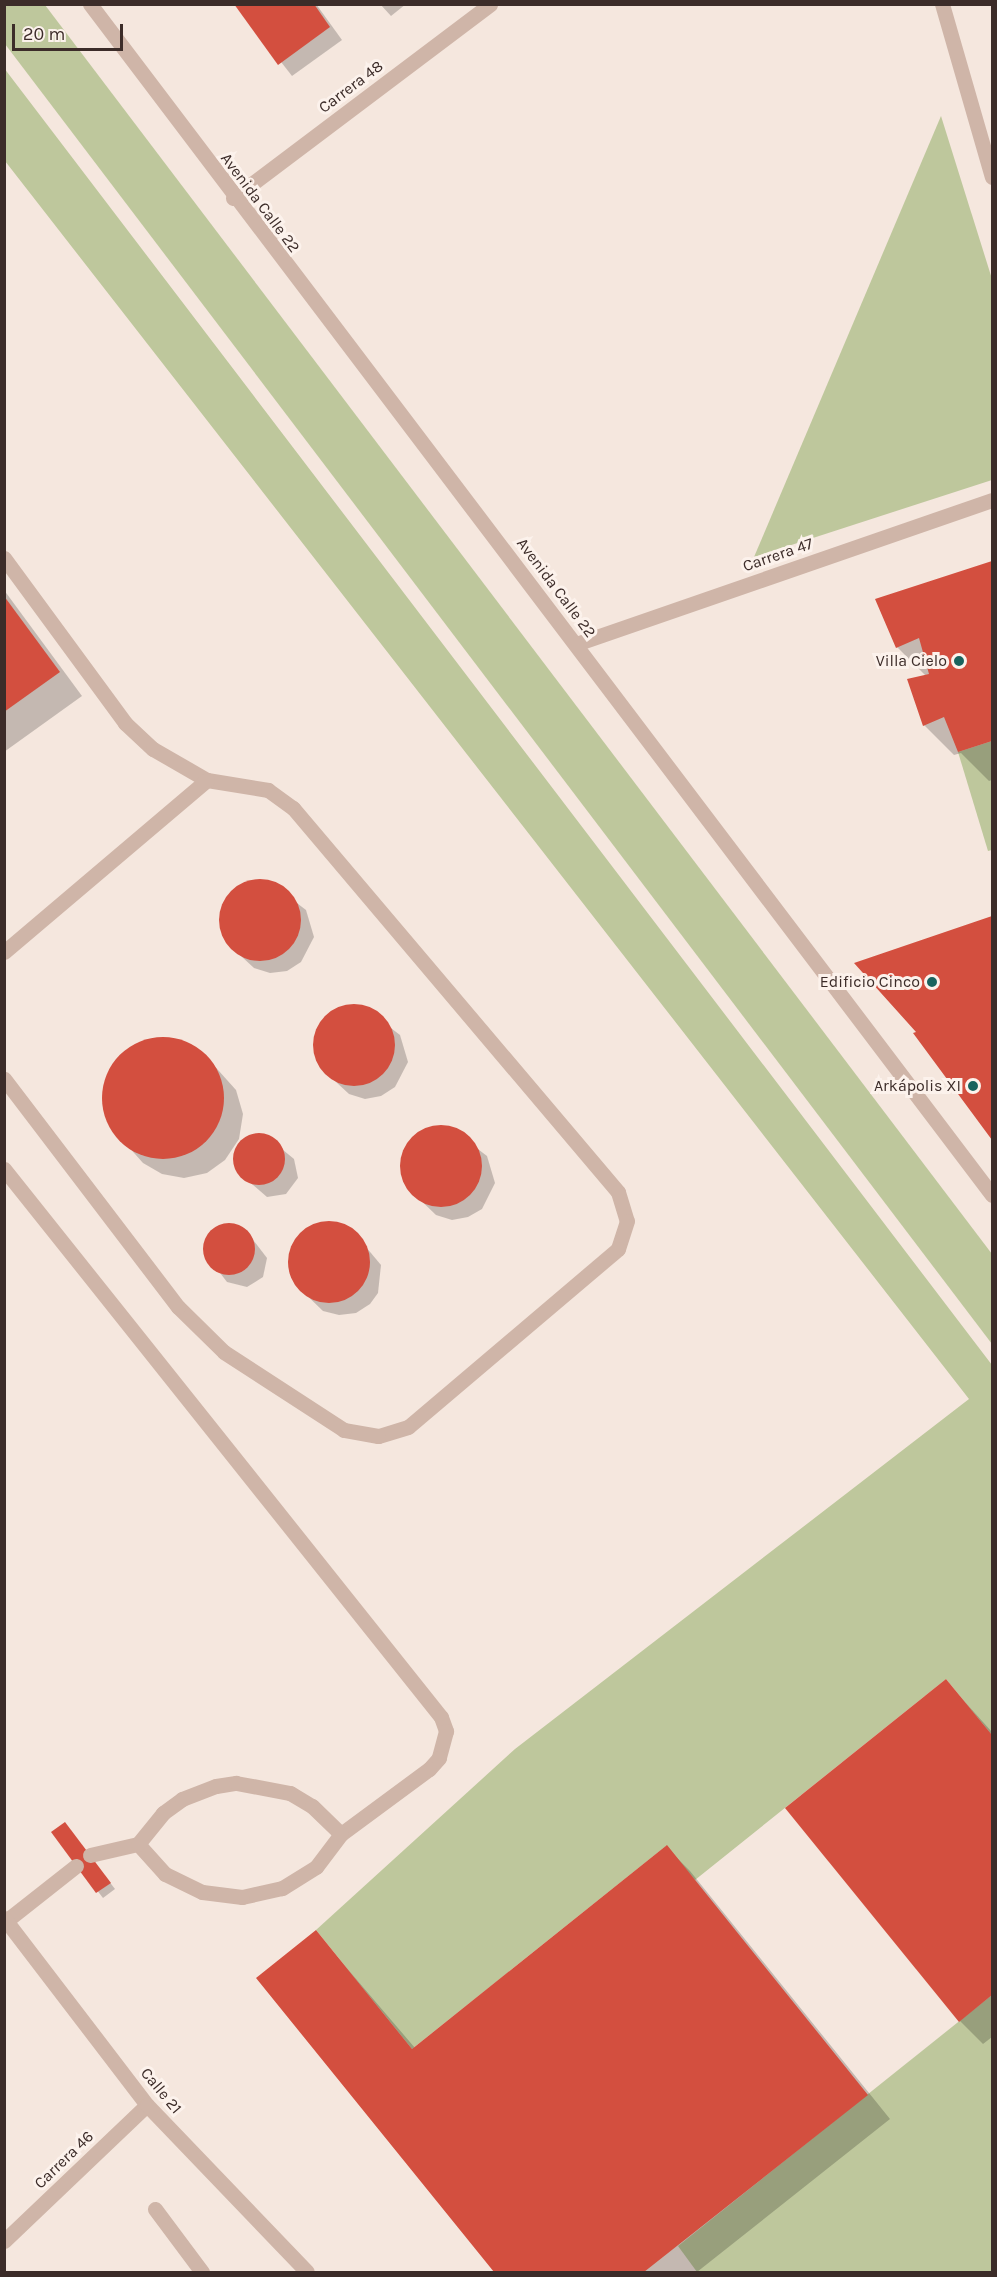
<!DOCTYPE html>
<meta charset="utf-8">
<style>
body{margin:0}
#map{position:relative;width:997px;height:2277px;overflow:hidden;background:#f5e7de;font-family:Karla,sans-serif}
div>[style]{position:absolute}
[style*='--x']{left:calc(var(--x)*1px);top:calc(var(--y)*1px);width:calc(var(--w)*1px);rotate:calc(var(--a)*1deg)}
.green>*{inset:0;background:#bec79c}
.shadow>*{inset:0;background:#0003}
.building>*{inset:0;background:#d34f3f}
.round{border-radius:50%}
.service>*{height:15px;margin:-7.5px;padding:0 7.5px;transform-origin:7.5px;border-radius:7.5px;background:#cfb5a8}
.minor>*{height:15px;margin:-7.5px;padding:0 7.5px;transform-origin:7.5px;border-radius:7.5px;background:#cfb5a8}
.tertiary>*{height:15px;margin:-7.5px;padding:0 7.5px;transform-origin:7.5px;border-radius:7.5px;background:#cfb5a8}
.dots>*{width:16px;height:16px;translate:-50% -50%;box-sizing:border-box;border:3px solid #fcf2ec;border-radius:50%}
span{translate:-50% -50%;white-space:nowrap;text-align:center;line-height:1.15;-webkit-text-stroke:6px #fcf2ec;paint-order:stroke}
.street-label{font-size:16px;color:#3c2c29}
.poi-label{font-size:16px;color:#3c2c29}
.right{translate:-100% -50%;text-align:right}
.frame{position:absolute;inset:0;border:6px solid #3c2c29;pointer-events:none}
.scale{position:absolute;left:12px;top:24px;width:111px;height:27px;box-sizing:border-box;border:3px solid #3c2c29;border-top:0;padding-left:8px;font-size:18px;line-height:21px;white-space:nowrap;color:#3c2c29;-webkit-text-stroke:4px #fcf2ec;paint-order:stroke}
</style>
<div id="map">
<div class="green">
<i style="clip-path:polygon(5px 4px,45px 5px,992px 1254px,992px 1344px,5px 44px)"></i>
<i style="clip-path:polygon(4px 68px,992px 1365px,992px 1735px,946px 1679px,695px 1880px,666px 1846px,412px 2049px,316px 1930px,515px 1749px,969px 1399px,5px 161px)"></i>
<i style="clip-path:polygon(941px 116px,992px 279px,992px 480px,754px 557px)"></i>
<i style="clip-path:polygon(992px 741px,992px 850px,988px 851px,958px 752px)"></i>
<i style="clip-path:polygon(992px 1995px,992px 2272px,697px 2272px,678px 2246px)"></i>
</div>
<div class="shadow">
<i style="clip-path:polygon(236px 4px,316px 4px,342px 40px,292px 76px)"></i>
<i style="clip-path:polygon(380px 4px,406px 4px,391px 16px)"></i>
<i style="clip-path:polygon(992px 563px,992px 780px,989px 781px,961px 753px,954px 755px,924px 725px,926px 676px,897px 647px,877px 600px)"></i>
<i style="clip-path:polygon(4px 590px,82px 696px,4px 752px)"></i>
<i style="clip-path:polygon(252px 881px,268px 881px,306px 910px,314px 937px,301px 962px,287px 971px,270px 973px,254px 968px,228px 944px,221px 929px,226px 898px)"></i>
<i style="clip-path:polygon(992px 917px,992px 1137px,915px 1034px,919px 1032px,857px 964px)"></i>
<i style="clip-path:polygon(346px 1006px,362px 1006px,400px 1035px,408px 1062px,395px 1087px,381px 1096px,365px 1099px,349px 1094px,322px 1069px,315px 1054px,315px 1038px,321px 1023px,332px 1012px)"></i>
<i style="clip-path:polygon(155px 1039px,178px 1040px,201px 1051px,236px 1090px,243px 1114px,239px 1139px,225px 1160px,207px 1173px,184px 1178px,162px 1174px,143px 1163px,110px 1126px,104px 1105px,105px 1082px,116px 1062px,133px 1046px)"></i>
<i style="clip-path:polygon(433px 1127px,449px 1127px,487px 1156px,495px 1183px,482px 1209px,468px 1217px,452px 1220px,436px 1215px,410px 1190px,402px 1175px,402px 1159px,408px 1144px,419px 1133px)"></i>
<i style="clip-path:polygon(265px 1135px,294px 1159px,298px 1178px,286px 1194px,267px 1197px,238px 1172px,235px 1152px,247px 1138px)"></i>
<i style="clip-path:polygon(321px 1223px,337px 1223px,350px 1228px,381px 1265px,378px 1293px,370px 1304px,356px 1313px,339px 1315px,323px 1311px,297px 1286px,290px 1271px,289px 1255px,295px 1240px,306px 1229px)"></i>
<i style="clip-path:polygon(225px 1224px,244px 1228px,267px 1258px,263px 1277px,247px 1287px,227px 1282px,204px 1252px,209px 1234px)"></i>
<i style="clip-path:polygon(946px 1681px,992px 1732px,992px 2037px,983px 2044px,960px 2021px,787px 1808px)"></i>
<i style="clip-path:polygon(65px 1824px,115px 1889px,103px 1898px,53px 1833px)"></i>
<i style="clip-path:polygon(666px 1847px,690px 1871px,890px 2119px,697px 2272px,496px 2272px,258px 1978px,316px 1932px,415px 2048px)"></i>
</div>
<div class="building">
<i style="clip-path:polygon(234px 4px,314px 4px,330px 27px,278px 65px)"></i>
<i style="clip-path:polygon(992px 561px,992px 741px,958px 752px,944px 717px,923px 726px,907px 679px,929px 674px,919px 638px,896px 648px,875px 599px)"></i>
<i style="clip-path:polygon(4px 596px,60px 672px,4px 712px)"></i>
<i class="round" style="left:219px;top:879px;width:82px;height:82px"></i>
<i style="clip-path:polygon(992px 916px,992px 1140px,913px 1033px,916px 1032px,854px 963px)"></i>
<i class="round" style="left:313px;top:1004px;width:82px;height:82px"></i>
<i class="round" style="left:102px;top:1037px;width:122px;height:122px"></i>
<i class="round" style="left:400px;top:1125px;width:82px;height:82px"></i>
<i class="round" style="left:233px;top:1133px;width:52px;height:52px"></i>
<i class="round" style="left:288px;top:1221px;width:82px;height:82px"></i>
<i class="round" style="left:203px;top:1223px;width:52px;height:52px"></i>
<i style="clip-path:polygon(946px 1679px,992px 1735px,992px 1995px,959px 2022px,785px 1808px)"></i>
<i style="clip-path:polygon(65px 1822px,111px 1883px,96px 1893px,51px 1832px)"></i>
<i style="clip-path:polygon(667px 1845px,868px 2095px,644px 2272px,494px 2272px,256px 1978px,316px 1930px,412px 2049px)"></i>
</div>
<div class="service">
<i style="--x:4;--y:558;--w:205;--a:53.7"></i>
<i style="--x:125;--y:723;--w:38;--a:43"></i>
<i style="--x:153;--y:749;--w:62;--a:29.9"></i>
<i style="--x:207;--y:780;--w:62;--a:9.3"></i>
<i style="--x:268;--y:790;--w:31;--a:36"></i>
<i style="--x:293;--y:808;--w:503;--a:49.76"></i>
<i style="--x:618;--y:1192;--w:30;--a:73"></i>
<i style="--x:627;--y:1221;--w:29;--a:108"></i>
<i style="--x:618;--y:1249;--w:275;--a:139.7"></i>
<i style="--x:408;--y:1427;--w:31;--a:163"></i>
<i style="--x:378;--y:1436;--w:35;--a:-170"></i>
<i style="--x:344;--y:1430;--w:143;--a:-147"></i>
<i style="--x:224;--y:1352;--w:64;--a:-135.6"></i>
<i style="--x:178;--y:1307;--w:287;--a:-127.3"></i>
<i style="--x:4;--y:952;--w:266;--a:-40.3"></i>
<i style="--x:4;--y:1169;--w:701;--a:51.43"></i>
<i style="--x:441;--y:1717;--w:15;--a:70"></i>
<i style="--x:446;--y:1731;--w:28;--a:105"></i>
<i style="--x:439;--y:1758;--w:15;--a:132"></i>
<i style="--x:429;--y:1769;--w:109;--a:143.5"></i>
<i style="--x:341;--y:1834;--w:41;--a:127.1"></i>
<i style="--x:316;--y:1867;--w:40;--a:148"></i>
<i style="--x:282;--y:1888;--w:41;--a:167.3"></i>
<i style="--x:242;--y:1897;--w:40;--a:-172.9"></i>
<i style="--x:202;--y:1892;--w:41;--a:-154.1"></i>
<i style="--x:165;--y:1874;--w:40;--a:-132"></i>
<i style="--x:90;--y:1855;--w:49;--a:-12.9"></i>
<i style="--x:138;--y:1844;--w:40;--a:-51"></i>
<i style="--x:163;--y:1813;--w:24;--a:-36"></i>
<i style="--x:182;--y:1799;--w:36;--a:-21"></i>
<i style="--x:216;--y:1786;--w:20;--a:-9"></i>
<i style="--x:236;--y:1783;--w:55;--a:10.5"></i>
<i style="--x:290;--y:1793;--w:26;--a:31"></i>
<i style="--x:312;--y:1806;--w:40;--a:44"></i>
<i style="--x:6;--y:1921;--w:89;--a:-38.2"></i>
<i style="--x:155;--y:2209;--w:79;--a:53.3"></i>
</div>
<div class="minor">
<i style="--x:942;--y:4;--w:180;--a:73.9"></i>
<i style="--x:233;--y:198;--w:322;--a:-37"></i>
<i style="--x:576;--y:644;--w:440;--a:-19.1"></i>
<i style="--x:4;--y:2241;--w:197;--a:-43.6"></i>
</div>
<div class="tertiary">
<i style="--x:90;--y:4;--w:1494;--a:52.86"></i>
<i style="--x:4;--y:1918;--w:235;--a:52.6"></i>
<i style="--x:147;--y:2105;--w:231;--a:46.2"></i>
</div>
<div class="dots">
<i style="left:959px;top:661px;background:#19635e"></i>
<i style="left:932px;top:982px;background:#19635e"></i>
<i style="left:973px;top:1086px;background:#19635e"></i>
</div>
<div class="street-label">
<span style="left:351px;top:87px;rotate:-37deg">Carrera 48</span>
<span style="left:260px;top:203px;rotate:53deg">Avenida Calle 22</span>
<span style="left:778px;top:555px;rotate:-19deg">Carrera 47</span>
<span style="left:556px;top:588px;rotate:53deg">Avenida Calle 22</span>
<span style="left:161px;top:2091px;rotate:50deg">Calle 21</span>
<span style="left:64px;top:2160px;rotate:-44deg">Carrera 46</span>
</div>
<div class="poi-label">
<span class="right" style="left:947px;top:661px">Villa Cielo</span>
<span class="right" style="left:920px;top:982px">Edificio Cinco</span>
<span class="right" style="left:961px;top:1086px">Arkápolis XI</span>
</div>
<div class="frame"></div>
<div class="scale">20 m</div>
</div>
